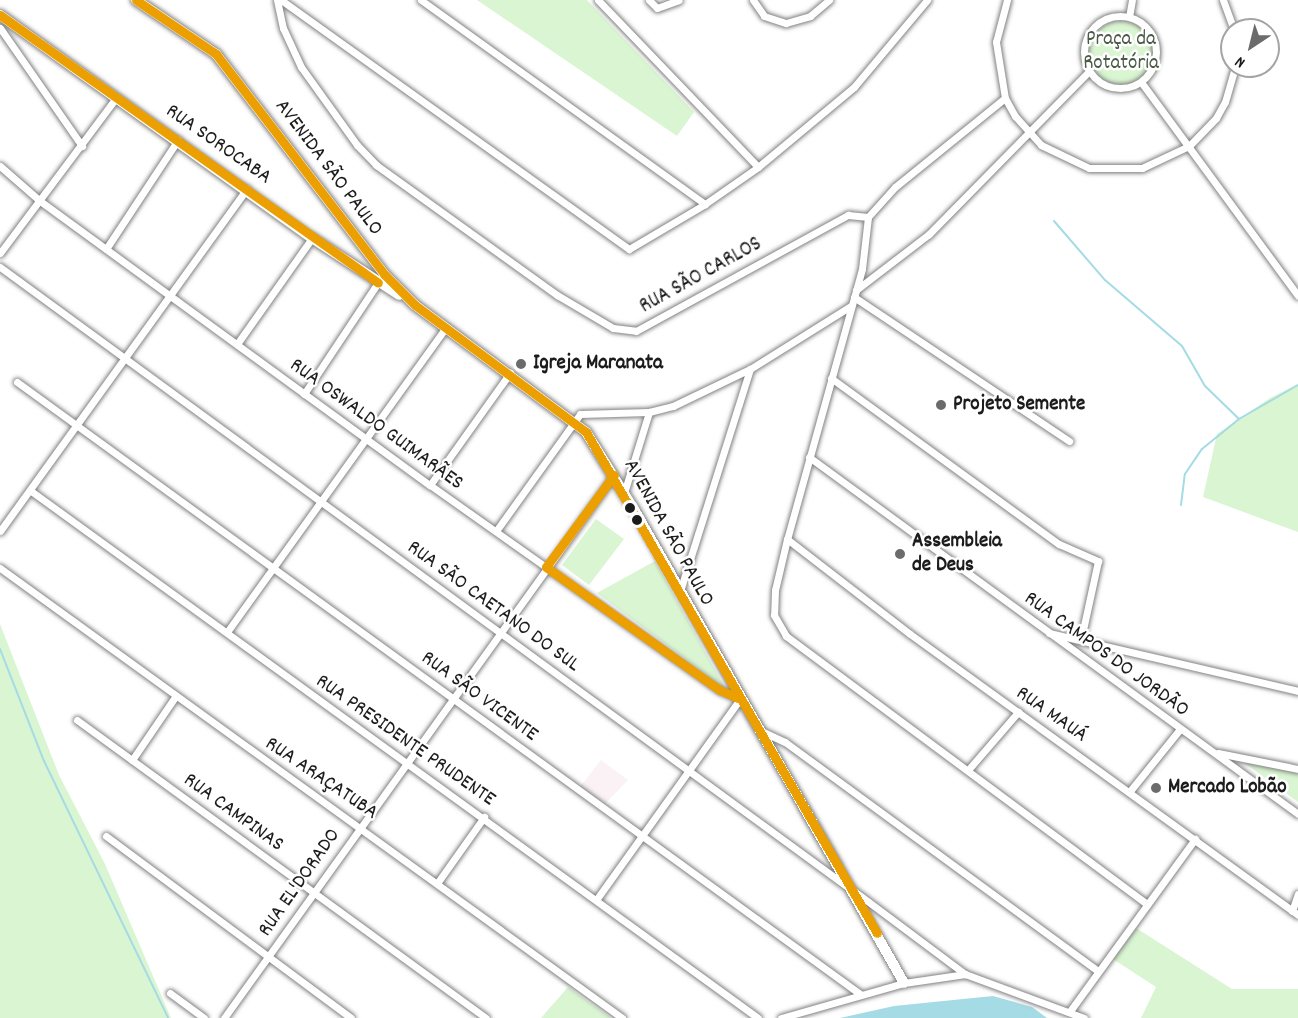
<!DOCTYPE html>
<meta charset="utf-8">
<style>
body{margin:0}
#map{position:relative;width:1298px;height:1018px;overflow:hidden;background:#fff;font-family:Dekko,sans-serif}
div>[style]{position:absolute}
[style*='--x']{left:calc(var(--x)*1px);top:calc(var(--y)*1px);width:calc(var(--w)*1px);rotate:calc(var(--a)*1deg)}
.built>*{inset:0;background:#fbf2f6}
.green>*{inset:0;background:#d9f5d1}
.round{border-radius:50%}
.water>*{inset:0;background:#a4dbe5}
.stream>*{height:2px;margin:-1px;padding:0 1px;transform-origin:1px;border-radius:1px;background:#a4dbe5}
.roads{filter:drop-shadow(0 0 2px #828282) drop-shadow(0 0 2px #828282)}
.street>*{height:7px;margin:-3.5px;padding:0 3.5px;transform-origin:3.5px;border-radius:3.5px;background:#fff}
.street>.ring{margin:-3.5px;padding:0;box-sizing:content-box;background:none;border:7px solid #fff;border-radius:50%}
.secondary>*{height:10px;margin:-5px;padding:0 5px;transform-origin:5px;border-radius:5px;background:#fff}
.bus-1>*{height:9px;margin:-4.5px;padding:0 4.5px;transform-origin:4.5px;border-radius:4.5px;background:#ec9f01}
.dots>*{width:16px;height:16px;translate:-50% -50%;box-sizing:border-box;border:3px solid #fff;border-radius:50%}
span{translate:-50% -50%;white-space:nowrap;text-align:center;line-height:1.15;-webkit-text-stroke:5px #fff;paint-order:stroke}
.park-label{font-size:21px;color:#4b5a47}
.street-label{font-size:21px;color:#1c1c1c}
.poi-label{font-size:21px;color:#1c1c1c;font-weight:700}
.left{translate:0 -50%;text-align:left}
.north{position:absolute;left:1220px;top:18px;width:60px;height:60px;box-sizing:border-box;background:#fff;border:2px solid #a4a4a4;border-radius:50%;rotate:215deg;font-size:16px;font-weight:700;line-height:24px;text-align:center;color:#1c1c1c}
.north::after{content:'';display:block;margin:auto;width:21px;height:27px;background:#6b6b6b;clip-path:polygon(50% 0,100% 100%,50% 72%,0 100%)}
</style>
<div id="map">
<div class="built">
<i style="clip-path:polygon(601px 760px,628px 780px,605px 804px,580px 787px)"></i>
</div>
<div class="green">
<i style="clip-path:polygon(477px 0,587px 0,694px 112px,677px 136px)"></i>
<i class="round" style="left:1089px;top:21px;width:64px;height:64px"></i>
<i style="clip-path:polygon(1298px 384px,1298px 532px,1203px 497px,1217px 434px,1270px 398px)"></i>
<i style="clip-path:polygon(596px 519px,624px 539px,589px 585px,562px 565px)"></i>
<i style="clip-path:polygon(655px 561px,725px 688px,597px 593px)"></i>
<i style="clip-path:polygon(0 624px,59px 775px,105px 864px,171px 1018px,0 1018px)"></i>
<i style="clip-path:polygon(1235px 756px,1298px 774px,1298px 802px)"></i>
<i style="clip-path:polygon(1136px 928px,1232px 989px,1298px 989px,1298px 1018px,1141px 1018px,1156px 987px,1113px 959px)"></i>
<i style="clip-path:polygon(568px 987px,611px 1018px,541px 1018px)"></i>
</div>
<div class="water">
<i style="clip-path:polygon(993px 996px,1032px 1007px,1047px 1018px,840px 1018px,894px 1006px)"></i>
</div>
<div class="stream">
<i style="--x:1054;--y:221;--w:78;--a:49.2"></i>
<i style="--x:1105;--y:280;--w:101;--a:40.6"></i>
<i style="--x:1182;--y:346;--w:46;--a:60.1"></i>
<i style="--x:1205;--y:386;--w:47;--a:44.1"></i>
<i style="--x:1181;--y:505;--w:31;--a:-83"></i>
<i style="--x:1185;--y:474;--w:30;--a:-56"></i>
<i style="--x:1202;--y:449;--w:48;--a:-39"></i>
<i style="--x:1239;--y:419;--w:68;--a:-30"></i>
<i style="--x:0;--y:649;--w:120;--a:68.6"></i>
<i style="--x:44;--y:761;--w:285;--a:64.2"></i>
</div>
<div class="roads">
<div class="street">
<i style="--x:277;--y:0;--w:29;--a:78"></i>
<i style="--x:283;--y:28;--w:43;--a:65.2"></i>
<i style="--x:301;--y:67;--w:96;--a:54.3"></i>
<i style="--x:357;--y:145;--w:28;--a:46"></i>
<i style="--x:376;--y:165;--w:223;--a:35.7"></i>
<i style="--x:557;--y:295;--w:65;--a:30.5"></i>
<i style="--x:613;--y:328;--w:23;--a:7"></i>
<i style="--x:636;--y:331;--w:242;--a:-28.7"></i>
<i style="--x:848;--y:215;--w:20;--a:6"></i>
<i style="--x:868;--y:217;--w:52;--a:96.6"></i>
<i style="--x:862;--y:269;--w:280;--a:105.5"></i>
<i style="--x:787;--y:539;--w:52;--a:103.2"></i>
<i style="--x:775;--y:590;--w:25;--a:92"></i>
<i style="--x:774;--y:615;--w:24;--a:60"></i>
<i style="--x:786;--y:636;--w:450;--a:36.6"></i>
<i style="--x:281;--y:0;--w:428;--a:35.6"></i>
<i style="--x:629;--y:249;--w:88;--a:-30.6"></i>
<i style="--x:705;--y:204;--w:65;--a:-34.9"></i>
<i style="--x:758;--y:167;--w:125;--a:-39.8"></i>
<i style="--x:854;--y:87;--w:114;--a:-50"></i>
<i style="--x:421;--y:0;--w:350;--a:35.7"></i>
<i style="--x:598;--y:0;--w:231;--a:46.2"></i>
<i style="--x:649;--y:0;--w:11;--a:45"></i>
<i style="--x:657;--y:8;--w:23;--a:-20"></i>
<i style="--x:753;--y:0;--w:19;--a:55"></i>
<i style="--x:764;--y:16;--w:23;--a:18"></i>
<i style="--x:786;--y:23;--w:25;--a:-16"></i>
<i style="--x:810;--y:16;--w:25;--a:-40"></i>
<i style="--x:1007;--y:0;--w:43;--a:104.7"></i>
<i style="--x:996;--y:42;--w:57;--a:80.9"></i>
<i style="--x:1005;--y:98;--w:21;--a:61"></i>
<i style="--x:1015;--y:116;--w:39;--a:48"></i>
<i style="--x:1041;--y:145;--w:53;--a:25.6"></i>
<i style="--x:1089;--y:168;--w:53;--a:0"></i>
<i style="--x:1142;--y:168;--w:52;--a:-25.1"></i>
<i style="--x:1189;--y:146;--w:39;--a:-46"></i>
<i style="--x:1216;--y:118;--w:18;--a:-61"></i>
<i style="--x:1225;--y:102;--w:37;--a:-74"></i>
<i style="--x:1223;--y:0;--w:32;--a:70"></i>
<i class="ring" style="left:1084px;top:16px;width:65px;height:65px"></i>
<i style="--x:1129;--y:17;--w:17;--a:-80"></i>
<i style="--x:0;--y:28;--w:144;--a:55.2"></i>
<i style="--x:1141;--y:82;--w:265;--a:53.7"></i>
<i style="--x:0;--y:166;--w:53;--a:41.2"></i>
<i style="--x:40;--y:201;--w:482;--a:36.1"></i>
<i style="--x:430;--y:485;--w:355;--a:35.3"></i>
<i style="--x:720;--y:690;--w:22;--a:24"></i>
<i style="--x:740;--y:699;--w:247;--a:125.6"></i>
<i style="--x:868;--y:217;--w:40;--a:-48"></i>
<i style="--x:895;--y:187;--w:141;--a:-39"></i>
<i style="--x:106;--y:249;--w:131;--a:-56.6"></i>
<i style="--x:0;--y:253;--w:194;--a:-53.2"></i>
<i style="--x:0;--y:267;--w:1047;--a:36.18"></i>
<i style="--x:856;--y:290;--w:92;--a:-37.5"></i>
<i style="--x:929;--y:234;--w:228;--a:-45.5"></i>
<i style="--x:854;--y:297;--w:259;--a:33.8"></i>
<i style="--x:237;--y:344;--w:130;--a:-54.7"></i>
<i style="--x:831;--y:378;--w:282;--a:36.1"></i>
<i style="--x:1059;--y:544;--w:43;--a:23.6"></i>
<i style="--x:1098;--y:561;--w:80;--a:102.3"></i>
<i style="--x:17;--y:382;--w:1042;--a:35.98"></i>
<i style="--x:304;--y:394;--w:139;--a:-56.4"></i>
<i style="--x:809;--y:457;--w:605;--a:36.13"></i>
<i style="--x:430;--y:485;--w:138;--a:-54.5"></i>
<i style="--x:31;--y:491;--w:898;--a:35.94"></i>
<i style="--x:624;--y:493;--w:85;--a:-72.8"></i>
<i style="--x:0;--y:531;--w:422;--a:-54.2"></i>
<i style="--x:496;--y:531;--w:144;--a:-54.3"></i>
<i style="--x:580;--y:414;--w:69;--a:-1.7"></i>
<i style="--x:649;--y:412;--w:25;--a:-14"></i>
<i style="--x:673;--y:406;--w:85;--a:-25.7"></i>
<i style="--x:750;--y:369;--w:119;--a:-32"></i>
<i style="--x:787;--y:539;--w:155;--a:37.7"></i>
<i style="--x:910;--y:634;--w:479;--a:35.9"></i>
<i style="--x:0;--y:568;--w:768;--a:35.88"></i>
<i style="--x:680;--y:591;--w:233;--a:-72.5"></i>
<i style="--x:227;--y:632;--w:375;--a:-54.3"></i>
<i style="--x:1049;--y:633;--w:256;--a:13.1"></i>
<i style="--x:77;--y:720;--w:506;--a:36.08"></i>
<i style="--x:759;--y:730;--w:29;--a:25"></i>
<i style="--x:785;--y:742;--w:388;--a:36.2"></i>
<i style="--x:1218;--y:753;--w:82;--a:11.3"></i>
<i style="--x:132;--y:760;--w:76;--a:-55.7"></i>
<i style="--x:968;--y:770;--w:77;--a:-49.2"></i>
<i style="--x:1130;--y:791;--w:80;--a:-51.1"></i>
<i style="--x:106;--y:836;--w:305;--a:36.6"></i>
<i style="--x:438;--y:882;--w:80;--a:-54.7"></i>
<i style="--x:854;--y:891;--w:139;--a:36.8"></i>
<i style="--x:1292;--y:911;--w:18;--a:-71"></i>
<i style="--x:170;--y:993;--w:42;--a:36.3"></i>
<i style="--x:1070;--y:1011;--w:213;--a:-54"></i>
<i style="--x:224;--y:1018;--w:669;--a:-54.31"></i>
<i style="--x:781;--y:1018;--w:128;--a:-15.9"></i>
<i style="--x:904;--y:983;--w:62;--a:-8.4"></i>
<i style="--x:965;--y:974;--w:127;--a:20.3"></i>
</div>
<div class="secondary">
<i style="--x:136;--y:0;--w:97;--a:34"></i>
<i style="--x:216;--y:54;--w:277;--a:52.6"></i>
<i style="--x:384;--y:274;--w:44;--a:45"></i>
<i style="--x:415;--y:305;--w:213;--a:36.6"></i>
<i style="--x:586;--y:432;--w:93;--a:58.2"></i>
<i style="--x:635;--y:511;--w:543;--a:60.32"></i>
<i style="--x:0;--y:15;--w:384;--a:35.6"></i>
<i style="--x:312;--y:238;--w:104;--a:33.2"></i>
</div>
</div>
<div class="bus-1">
<i style="--x:136;--y:0;--w:97;--a:34"></i>
<i style="--x:216;--y:54;--w:277;--a:52.6"></i>
<i style="--x:384;--y:274;--w:44;--a:45"></i>
<i style="--x:415;--y:305;--w:213;--a:36.6"></i>
<i style="--x:586;--y:432;--w:579;--a:59.85"></i>
<i style="--x:0;--y:15;--w:463;--a:35.3"></i>
<i style="--x:614;--y:475;--w:114;--a:126.5"></i>
<i style="--x:546;--y:567;--w:213;--a:35.3"></i>
<i style="--x:720;--y:690;--w:20;--a:24"></i>
</div>
<div class="dots">
<i style="left:521px;top:364px;background:#6b6b6b"></i>
<i style="left:941px;top:405px;background:#6b6b6b"></i>
<i style="left:630px;top:508px;background:#1c1c1c"></i>
<i style="left:637px;top:520px;background:#1c1c1c"></i>
<i style="left:900px;top:554px;background:#6b6b6b"></i>
<i style="left:1156px;top:788px;background:#6b6b6b"></i>
</div>
<div class="park-label">
<span style="left:1121px;top:52px">Praça da<br>Rotatória</span>
</div>
<div class="street-label">
<span style="left:218px;top:145px;rotate:35deg">RUA SOROCABA</span>
<span style="left:328px;top:168px;rotate:53deg">AVENIDA SÃO PAULO</span>
<span style="left:701px;top:276px;rotate:-29deg">RUA SÃO CARLOS</span>
<span style="left:376px;top:425px;rotate:36deg">RUA OSWALDO GUIMARÃES</span>
<span style="left:668px;top:533px;rotate:61deg">AVENIDA SÃO PAULO</span>
<span style="left:493px;top:607px;rotate:36deg">RUA SÃO CAETANO DO SUL</span>
<span style="left:1106px;top:655px;rotate:36deg">RUA CAMPOS DO JORDÃO</span>
<span style="left:479px;top:697px;rotate:36deg">RUA SÃO VICENTE</span>
<span style="left:1051px;top:715px;rotate:35deg">RUA MAUÁ</span>
<span style="left:405px;top:741px;rotate:35deg">RUA PRESIDENTE PRUDENTE</span>
<span style="left:321px;top:779px;rotate:34deg">RUA ARAÇATUBA</span>
<span style="left:233px;top:813px;rotate:36deg">RUA CAMPINAS</span>
<span style="left:300px;top:883px;rotate:-55deg">RUA EL'DORADO</span>
</div>
<div class="poi-label">
<span class="left" style="left:533px;top:364px">Igreja Maranata</span>
<span class="left" style="left:953px;top:405px">Projeto Semente</span>
<span class="left" style="left:912px;top:554px">Assembleia<br>de Deus</span>
<span class="left" style="left:1168px;top:788px">Mercado Lobão</span>
</div>
<div class="north">N</div>
</div>
